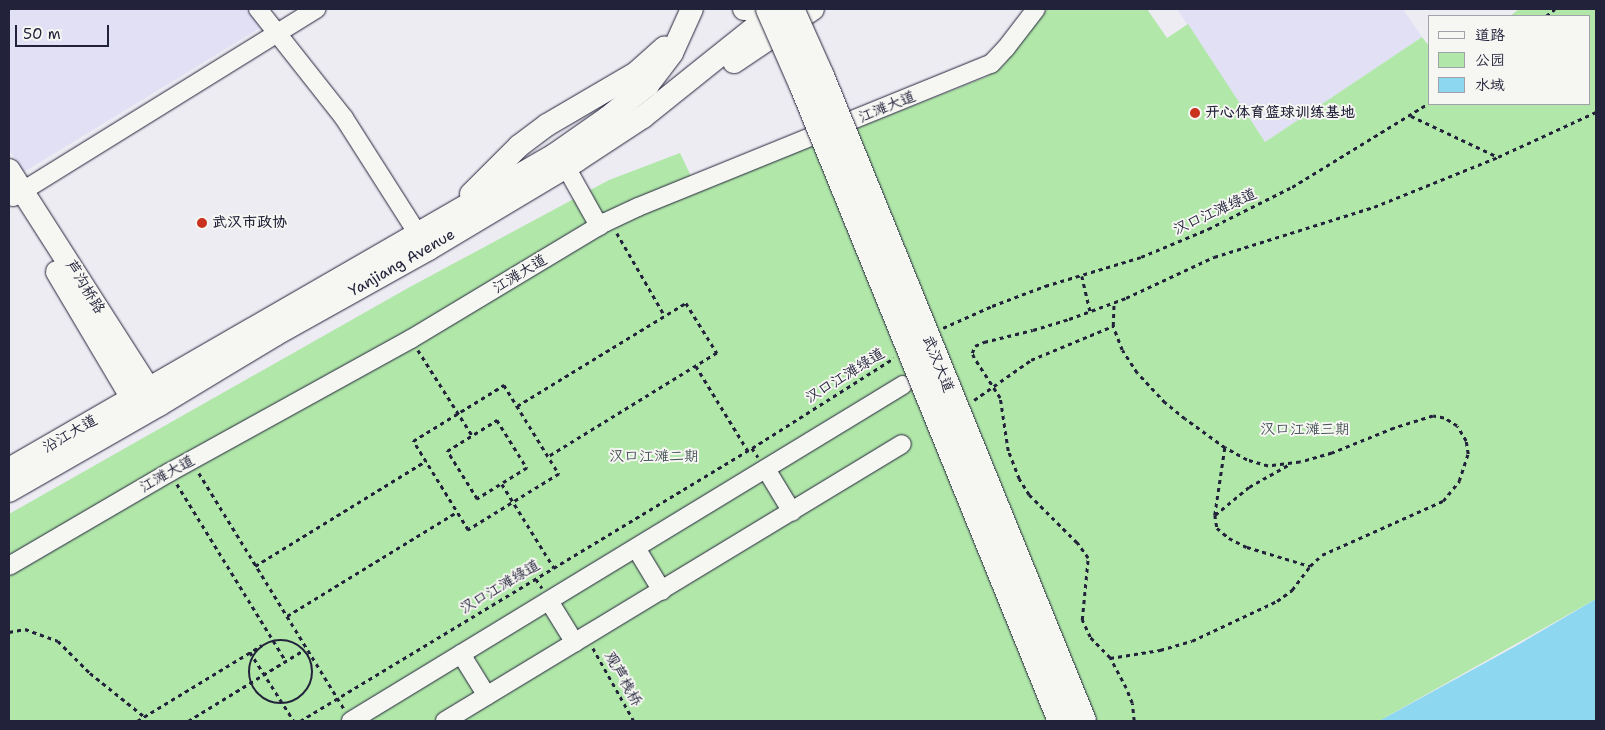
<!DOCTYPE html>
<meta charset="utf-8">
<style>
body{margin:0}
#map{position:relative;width:1605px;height:730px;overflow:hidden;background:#edecf3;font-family:"Shantell Sans","LXGW WenKai TC",sans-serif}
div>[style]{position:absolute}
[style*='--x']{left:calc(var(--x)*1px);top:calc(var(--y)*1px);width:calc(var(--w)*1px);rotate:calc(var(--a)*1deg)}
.built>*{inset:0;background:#e2e0f4}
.green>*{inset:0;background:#b1e7a9}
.water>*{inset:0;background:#8ed7f0}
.path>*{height:2.5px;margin-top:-1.25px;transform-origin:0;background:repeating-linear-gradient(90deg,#22223b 0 4px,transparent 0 8px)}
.path>.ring{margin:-1.25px;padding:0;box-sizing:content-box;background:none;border:2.5px solid #22223b;border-radius:50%}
.roads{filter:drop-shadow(0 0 1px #22223b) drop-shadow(0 0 1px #22223b)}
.minor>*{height:18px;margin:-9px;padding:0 9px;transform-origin:9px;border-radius:9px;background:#f6f6f2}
.major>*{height:22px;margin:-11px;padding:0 11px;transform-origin:11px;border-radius:11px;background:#f6f6f2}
.bridges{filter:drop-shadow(0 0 1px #22223b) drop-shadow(0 0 1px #22223b)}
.highway-bridge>*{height:26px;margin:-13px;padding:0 13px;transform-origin:13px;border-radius:13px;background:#f6f6f2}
.dots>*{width:14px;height:14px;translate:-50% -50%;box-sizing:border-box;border:2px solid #f6f6f2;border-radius:50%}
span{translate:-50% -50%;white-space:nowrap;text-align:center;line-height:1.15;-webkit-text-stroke:4px #f6f6f2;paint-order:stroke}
.street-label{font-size:15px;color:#22223b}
.poi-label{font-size:15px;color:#22223b;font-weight:700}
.left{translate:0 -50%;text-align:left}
.park-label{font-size:15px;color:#465356}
.frame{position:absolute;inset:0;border:10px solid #22223b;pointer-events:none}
.legend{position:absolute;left:1428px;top:15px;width:162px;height:90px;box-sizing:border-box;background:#f6f6f2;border:1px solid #a1a1a9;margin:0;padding:6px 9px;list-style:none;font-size:15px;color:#22223b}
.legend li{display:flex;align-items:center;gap:10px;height:25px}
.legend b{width:25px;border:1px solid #a1a1a9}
.scale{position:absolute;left:15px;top:25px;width:94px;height:22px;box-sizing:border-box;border:2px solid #22223b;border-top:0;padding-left:6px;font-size:15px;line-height:18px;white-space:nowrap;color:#22223b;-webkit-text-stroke:4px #f6f6f2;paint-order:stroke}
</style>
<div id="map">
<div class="built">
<i style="clip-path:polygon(9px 9px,250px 9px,265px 25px,24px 172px,9px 150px)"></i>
<i style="clip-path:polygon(1177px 9px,1403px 9px,1422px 37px,1265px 142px)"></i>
</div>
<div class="green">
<i style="clip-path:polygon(1047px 9px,1147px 9px,1167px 38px,1188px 24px,1265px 142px,1422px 37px,1429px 46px,1429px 104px,1589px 104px,1589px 16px,1510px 16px,1519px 9px,1596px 9px,1596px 599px,1379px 721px,9px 721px,9px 514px,408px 288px,609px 180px,680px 153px,698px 191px,986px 77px,1002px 67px)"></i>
</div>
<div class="water">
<i style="clip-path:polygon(1596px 599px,1596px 721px,1379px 721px,1516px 646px)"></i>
</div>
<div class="path">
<i style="--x:1546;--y:16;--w:11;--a:-38"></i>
<i style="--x:1411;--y:116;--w:96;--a:25.2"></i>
<i style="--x:617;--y:233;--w:96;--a:60"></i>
<i style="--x:1082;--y:276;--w:36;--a:77"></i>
<i style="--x:943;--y:328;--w:54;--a:-24.2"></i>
<i style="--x:992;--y:306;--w:57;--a:-20.7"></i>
<i style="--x:1045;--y:286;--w:100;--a:-16.8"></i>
<i style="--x:1141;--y:257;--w:73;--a:-22.7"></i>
<i style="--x:1208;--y:229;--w:94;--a:-26.6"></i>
<i style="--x:1292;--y:187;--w:161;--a:-31.5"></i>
<i style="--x:418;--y:350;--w:101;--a:57.6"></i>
<i style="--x:696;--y:366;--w:100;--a:58.5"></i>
<i style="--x:504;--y:385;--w:105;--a:58.3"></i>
<i style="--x:559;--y:474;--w:107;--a:148.4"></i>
<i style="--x:468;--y:530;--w:105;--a:-121.7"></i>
<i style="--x:413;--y:441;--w:107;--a:-31.6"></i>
<i style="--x:974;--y:400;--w:70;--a:-35.1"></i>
<i style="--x:1031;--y:360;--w:89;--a:-22.5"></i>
<i style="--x:517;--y:406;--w:198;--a:-31.4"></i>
<i style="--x:686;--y:303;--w:59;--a:58.2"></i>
<i style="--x:717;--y:353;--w:198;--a:148.4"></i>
<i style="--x:497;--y:420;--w:57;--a:58"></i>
<i style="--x:527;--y:468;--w:59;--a:148.2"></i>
<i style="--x:477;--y:499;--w:57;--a:-122"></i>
<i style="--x:447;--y:451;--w:59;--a:-31.8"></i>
<i style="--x:752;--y:448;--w:11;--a:56"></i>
<i style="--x:1225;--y:448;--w:68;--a:98.5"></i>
<i style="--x:1215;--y:515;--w:13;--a:81"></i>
<i style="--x:1217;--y:528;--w:16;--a:40"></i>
<i style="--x:1229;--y:538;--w:20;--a:27"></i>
<i style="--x:1247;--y:547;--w:66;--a:16.8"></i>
<i style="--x:199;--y:473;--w:277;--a:58.4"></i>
<i style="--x:177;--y:484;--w:208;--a:58.4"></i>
<i style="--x:502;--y:484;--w:99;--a:58.2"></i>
<i style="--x:1215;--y:515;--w:44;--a:-39.5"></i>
<i style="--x:1249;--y:487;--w:45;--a:-29.4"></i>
<i style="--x:255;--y:566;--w:201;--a:-31.6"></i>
<i style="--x:536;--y:579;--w:11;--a:56"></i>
<i style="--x:287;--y:616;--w:199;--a:-31.5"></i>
<i style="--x:9;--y:632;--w:16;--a:-11"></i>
<i style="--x:25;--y:629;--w:35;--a:20"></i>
<i style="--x:58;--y:641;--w:45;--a:45"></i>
<i style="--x:90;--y:673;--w:70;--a:38.7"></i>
<i class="ring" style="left:249px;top:640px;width:61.5px;height:61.5px"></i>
<i style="--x:593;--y:648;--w:84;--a:60.7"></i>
<i style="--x:250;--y:652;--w:82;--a:57.5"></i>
<i style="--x:1110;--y:658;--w:51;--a:-9.1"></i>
<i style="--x:1160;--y:650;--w:33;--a:-16"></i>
<i style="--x:1192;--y:641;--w:94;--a:-25.2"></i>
<i style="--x:1277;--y:601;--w:19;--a:-36"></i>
<i style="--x:1292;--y:590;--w:30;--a:-53"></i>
<i style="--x:1310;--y:566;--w:16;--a:-43"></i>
<i style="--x:1322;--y:555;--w:133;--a:-24.1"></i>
<i style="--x:1443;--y:501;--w:26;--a:-51"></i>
<i style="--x:1459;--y:481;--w:28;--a:-72"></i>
<i style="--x:1468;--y:454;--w:13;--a:-99"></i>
<i style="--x:1466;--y:441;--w:17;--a:-121"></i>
<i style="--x:1457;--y:426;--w:15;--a:-148"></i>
<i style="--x:1444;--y:418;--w:11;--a:-170"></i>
<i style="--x:1433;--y:416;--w:41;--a:162.9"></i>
<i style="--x:1394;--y:428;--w:67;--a:158"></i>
<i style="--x:1332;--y:453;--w:33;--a:164"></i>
<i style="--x:1300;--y:462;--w:32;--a:173"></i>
<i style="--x:1268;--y:466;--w:22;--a:-164"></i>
<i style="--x:1247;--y:460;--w:25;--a:-151"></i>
<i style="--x:1225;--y:448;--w:49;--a:-144.1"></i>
<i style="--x:1185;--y:419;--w:26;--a:-141"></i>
<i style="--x:1165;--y:403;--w:41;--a:-133"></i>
<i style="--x:1137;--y:373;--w:27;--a:-123"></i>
<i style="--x:1122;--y:350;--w:26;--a:-111"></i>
<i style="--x:1113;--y:326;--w:24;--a:-88"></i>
<i style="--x:137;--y:721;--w:146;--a:-31.3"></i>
<i style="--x:188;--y:721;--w:136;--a:-31.5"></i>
<i style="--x:300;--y:721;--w:528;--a:-31.13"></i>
<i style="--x:752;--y:448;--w:168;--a:-32.4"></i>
<i style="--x:1134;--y:721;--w:18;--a:-96"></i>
<i style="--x:1132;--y:703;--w:16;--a:-112"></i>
<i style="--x:1126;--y:688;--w:34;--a:-118"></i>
<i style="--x:1110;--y:658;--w:29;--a:-134"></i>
<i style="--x:1090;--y:637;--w:19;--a:-115"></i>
<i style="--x:1082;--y:620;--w:62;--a:-84.5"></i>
<i style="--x:1088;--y:558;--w:19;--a:-126"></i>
<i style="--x:1077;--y:543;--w:68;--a:-135"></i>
<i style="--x:1029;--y:495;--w:19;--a:-122"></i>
<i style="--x:1019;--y:479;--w:30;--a:-111"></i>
<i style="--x:1008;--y:451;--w:54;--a:-98.6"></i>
<i style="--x:1000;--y:398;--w:48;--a:-123"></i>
<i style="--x:974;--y:358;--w:5;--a:-112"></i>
<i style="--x:972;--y:353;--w:8;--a:-67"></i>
<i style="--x:975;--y:346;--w:10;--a:-24"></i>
<i style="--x:984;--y:342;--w:50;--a:-13.8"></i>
<i style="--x:1033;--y:330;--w:38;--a:-17"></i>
<i style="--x:1069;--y:319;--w:61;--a:-20.2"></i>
<i style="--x:1126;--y:298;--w:97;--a:-25"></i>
<i style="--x:1214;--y:257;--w:168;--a:-17.4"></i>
<i style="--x:1374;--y:207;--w:134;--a:-22"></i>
<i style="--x:1498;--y:157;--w:108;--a:-24.7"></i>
</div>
<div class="roads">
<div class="minor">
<i style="--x:258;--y:9;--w:139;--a:51.7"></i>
<i style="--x:344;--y:118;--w:138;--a:57.5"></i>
<i style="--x:566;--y:167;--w:68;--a:60.8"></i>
<i style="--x:13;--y:197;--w:357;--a:-31.8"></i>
<i style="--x:766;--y:469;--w:50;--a:58.8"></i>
<i style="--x:636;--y:548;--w:50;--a:58.8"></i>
<i style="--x:9;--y:566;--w:186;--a:-30.3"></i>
<i style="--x:170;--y:472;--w:275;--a:-28.9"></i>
<i style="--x:411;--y:339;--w:227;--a:-31"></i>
<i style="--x:606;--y:222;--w:35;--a:-25"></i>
<i style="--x:638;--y:207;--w:381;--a:-22.1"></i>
<i style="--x:991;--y:64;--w:22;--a:-47"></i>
<i style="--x:1006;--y:48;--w:49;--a:-52.4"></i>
<i style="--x:549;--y:601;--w:49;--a:58.2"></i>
<i style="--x:461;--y:654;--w:49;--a:58.2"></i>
<i style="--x:351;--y:721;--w:646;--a:-31.33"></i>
<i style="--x:445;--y:721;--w:534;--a:-31.22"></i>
</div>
<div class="major">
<i style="--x:744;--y:9;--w:27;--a:0"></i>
<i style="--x:734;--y:62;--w:95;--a:-33.9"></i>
<i style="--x:9;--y:170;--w:273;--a:57.4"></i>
<i style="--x:471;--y:194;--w:68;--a:-45"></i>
<i style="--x:519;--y:146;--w:35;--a:-37"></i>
<i style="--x:547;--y:125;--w:103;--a:-30.3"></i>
<i style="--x:636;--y:73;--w:38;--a:-42"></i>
<i style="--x:57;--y:272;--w:161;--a:59.3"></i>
<i style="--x:9;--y:469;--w:629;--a:-29.95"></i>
<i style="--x:554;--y:155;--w:65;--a:-34.9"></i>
<i style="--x:607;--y:118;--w:53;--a:-38.8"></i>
<i style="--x:648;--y:85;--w:40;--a:-53"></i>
<i style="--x:672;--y:53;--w:48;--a:-65.6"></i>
<i style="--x:9;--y:491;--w:173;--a:-29.8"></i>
<i style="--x:159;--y:405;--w:135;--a:-31.1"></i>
<i style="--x:275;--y:335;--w:176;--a:-29.2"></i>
<i style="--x:429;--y:249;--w:171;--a:-30.9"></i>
<i style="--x:576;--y:161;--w:80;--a:-33.3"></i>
<i style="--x:643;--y:117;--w:173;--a:-38.7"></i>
</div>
</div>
<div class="bridges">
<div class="highway-bridge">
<i style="--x:769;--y:9;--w:82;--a:66.3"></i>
<i style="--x:802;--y:84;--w:688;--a:67.87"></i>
<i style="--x:791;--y:9;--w:73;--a:65.9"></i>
<i style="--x:821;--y:76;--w:696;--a:67.89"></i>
</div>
</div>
<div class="dots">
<i style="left:1195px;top:113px;background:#c8321e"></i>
<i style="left:202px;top:223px;background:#c8321e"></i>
</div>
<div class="street-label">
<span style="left:887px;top:107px;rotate:-22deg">江滩大道</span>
<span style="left:1215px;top:212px;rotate:-25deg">汉口江滩绿道</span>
<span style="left:402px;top:263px;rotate:-30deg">Yanjiang Avenue</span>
<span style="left:520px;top:274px;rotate:-31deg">江滩大道</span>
<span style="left:85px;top:287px;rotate:58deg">芦沟桥路</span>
<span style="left:938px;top:364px;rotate:68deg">武汉大道</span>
<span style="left:845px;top:376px;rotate:-32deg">汉口江滩绿道</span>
<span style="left:70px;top:434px;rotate:-30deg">沿江大道</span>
<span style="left:167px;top:474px;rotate:-29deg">江滩大道</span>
<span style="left:500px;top:587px;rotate:-31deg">汉口江滩绿道</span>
<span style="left:623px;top:679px;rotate:61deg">观芦栈桥</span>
</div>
<div class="poi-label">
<span class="left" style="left:1205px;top:113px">开心体育篮球训练基地</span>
<span class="left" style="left:212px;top:223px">武汉市政协</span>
</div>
<div class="park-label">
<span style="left:1305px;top:430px">汉口江滩三期</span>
<span style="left:654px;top:457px">汉口江滩二期</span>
</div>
<div class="frame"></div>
<ul class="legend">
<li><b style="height:6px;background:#f6f6f2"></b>道路</li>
<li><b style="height:14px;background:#b1e7a9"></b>公园</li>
<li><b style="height:14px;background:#8ed7f0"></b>水域</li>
</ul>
<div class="scale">50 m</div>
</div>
